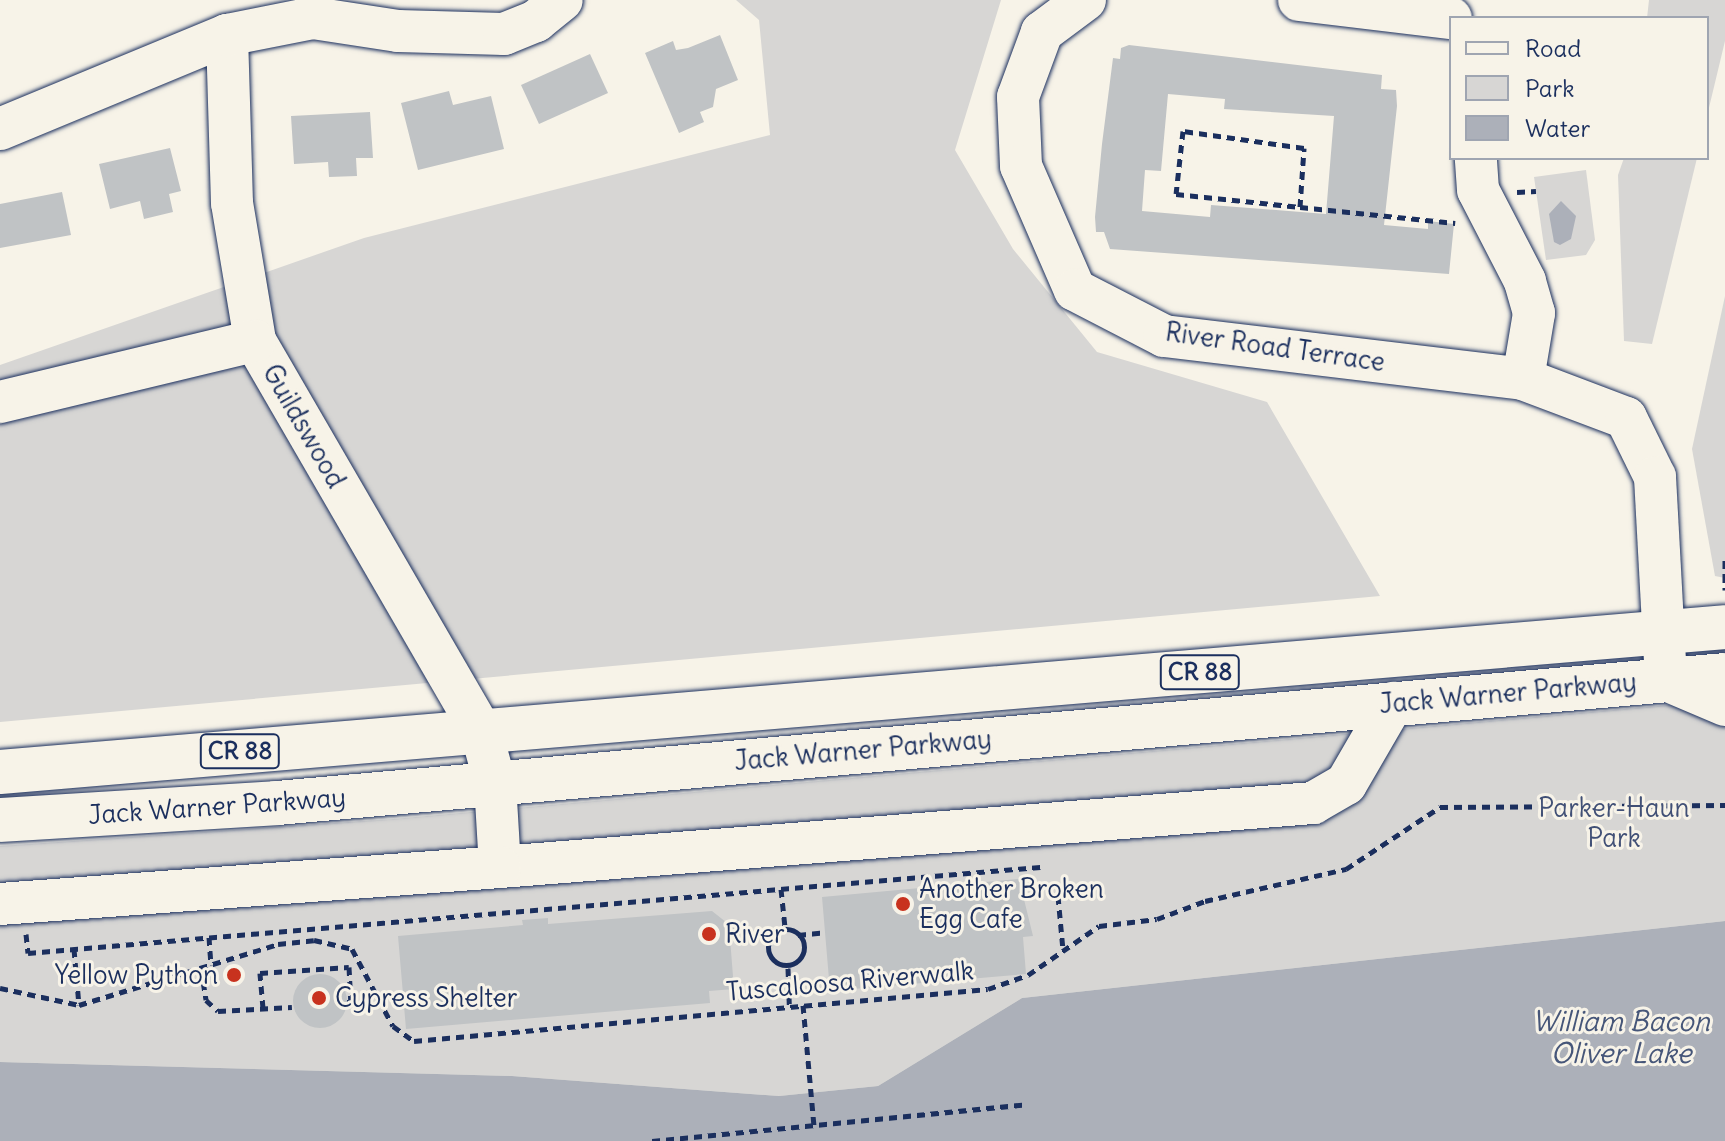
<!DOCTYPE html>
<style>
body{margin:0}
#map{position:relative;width:1725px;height:1141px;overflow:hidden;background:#f7f3e8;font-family:Delius,sans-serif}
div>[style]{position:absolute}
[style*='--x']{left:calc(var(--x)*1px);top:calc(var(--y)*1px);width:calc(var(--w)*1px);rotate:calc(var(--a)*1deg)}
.green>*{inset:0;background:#d7d6d4}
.water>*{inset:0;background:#acb0b9}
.building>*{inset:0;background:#c0c3c5}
.round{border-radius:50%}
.path>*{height:5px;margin-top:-2.5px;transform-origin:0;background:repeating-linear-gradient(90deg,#1b2f5e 0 8px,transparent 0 14px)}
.path>.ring{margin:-2.5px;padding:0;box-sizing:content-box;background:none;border:5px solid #1b2f5e;border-radius:50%}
.roads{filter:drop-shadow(0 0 2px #1b2f5e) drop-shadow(0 0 2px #1b2f5e)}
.minor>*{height:42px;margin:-21px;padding:0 21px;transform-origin:21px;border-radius:21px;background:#f7f3e8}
.major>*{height:44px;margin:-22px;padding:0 22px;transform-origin:22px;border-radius:22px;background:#f7f3e8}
.dots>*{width:22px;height:22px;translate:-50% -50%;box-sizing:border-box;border:4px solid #f7f3e8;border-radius:50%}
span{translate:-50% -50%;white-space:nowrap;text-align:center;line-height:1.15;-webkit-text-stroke:6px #f7f3e8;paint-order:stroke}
.shield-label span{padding:2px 6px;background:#f7f3e8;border:2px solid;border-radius:6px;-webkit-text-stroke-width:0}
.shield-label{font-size:24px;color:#1b2f5e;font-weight:700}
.street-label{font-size:26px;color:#1b2f5e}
.park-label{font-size:26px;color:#415076}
.poi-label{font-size:26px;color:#1b2f5e}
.left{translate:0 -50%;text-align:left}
.right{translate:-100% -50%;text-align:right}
.water-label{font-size:28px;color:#465679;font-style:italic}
.legend{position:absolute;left:1449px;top:16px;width:260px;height:144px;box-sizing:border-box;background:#f7f3e8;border:2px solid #9fa5b1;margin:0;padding:10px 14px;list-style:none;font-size:24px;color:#1b2f5e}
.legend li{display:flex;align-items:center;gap:16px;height:40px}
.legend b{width:40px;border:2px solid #9fa5b1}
</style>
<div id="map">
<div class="green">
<i style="clip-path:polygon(736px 0,1001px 0,955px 150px,1013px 249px,1097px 352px,1267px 402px,1380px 596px,0 722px,0 365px,364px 238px,770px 135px,759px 20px)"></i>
<i style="clip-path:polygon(1649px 0,1725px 0,1725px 41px,1707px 116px,1707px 18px,1647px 18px)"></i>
<i style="clip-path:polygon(1624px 158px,1697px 158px,1652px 344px,1624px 341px,1618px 175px)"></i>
<i style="clip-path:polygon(1586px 170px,1595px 240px,1586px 255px,1546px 260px,1534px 177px)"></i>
<i style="clip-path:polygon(1725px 296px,1725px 578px,1715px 576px,1692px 449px)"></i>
<i style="clip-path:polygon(1725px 700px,1725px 921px,1022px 998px,878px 1086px,779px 1096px,512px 1076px,0 1062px,0 846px,393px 819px)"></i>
</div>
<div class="water">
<i style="clip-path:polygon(1561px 201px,1576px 216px,1571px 239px,1560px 245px,1554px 242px,1549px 214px)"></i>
<i style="clip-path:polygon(1725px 921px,1725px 1141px,0 1141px,0 1062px,512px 1076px,779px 1096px,878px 1086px,1022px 998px)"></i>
</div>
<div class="building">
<i style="clip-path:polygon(720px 35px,738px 80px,716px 89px,713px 107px,700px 112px,704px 122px,679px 133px,645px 53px,673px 41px,676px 50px,688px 48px)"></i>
<i style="clip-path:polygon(evenodd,1129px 45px,1382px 75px,1381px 89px,1396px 90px,1397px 106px,1384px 225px,1428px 229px,1428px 221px,1454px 224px,1449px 274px,1110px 249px,1104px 232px,1096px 232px,1095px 217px,1102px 144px,1113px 58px,1120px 59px,1121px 48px,1129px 45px,1168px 94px,1225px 99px,1224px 109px,1334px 116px,1326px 214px,1211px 205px,1210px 217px,1142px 211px,1145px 170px,1161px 171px,1168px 94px)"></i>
<i style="clip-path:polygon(590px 54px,608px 93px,539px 124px,521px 85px)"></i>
<i style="clip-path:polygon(449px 91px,453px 105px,491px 96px,504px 149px,418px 170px,401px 103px)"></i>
<i style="clip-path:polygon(370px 112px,373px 158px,356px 158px,357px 176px,329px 177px,328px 162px,294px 164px,291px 116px)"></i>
<i style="clip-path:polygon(170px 148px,181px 191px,169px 194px,173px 212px,144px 219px,140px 201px,110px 209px,99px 164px)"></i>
<i style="clip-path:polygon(62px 192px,71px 235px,0 248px,0 204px)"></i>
<i style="clip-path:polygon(1019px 879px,1033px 936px,1023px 937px,1026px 974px,830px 991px,822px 897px)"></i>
<i style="clip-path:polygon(712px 911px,736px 930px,730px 938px,734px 989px,709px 991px,710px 1003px,406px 1029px,398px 936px,523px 925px,522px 920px,548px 918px,548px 924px)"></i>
<i class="round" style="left:293px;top:974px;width:54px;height:54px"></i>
</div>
<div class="path">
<i style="--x:1517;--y:192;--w:19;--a:-3"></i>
<i style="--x:1300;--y:207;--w:59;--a:-86.1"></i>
<i style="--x:1304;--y:148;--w:122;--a:-172"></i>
<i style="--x:1183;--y:131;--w:63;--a:96.3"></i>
<i style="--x:1176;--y:194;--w:125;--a:6"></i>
<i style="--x:1300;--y:207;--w:156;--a:5.9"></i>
<i style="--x:1725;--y:560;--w:30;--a:90"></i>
<i style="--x:781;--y:889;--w:37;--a:84"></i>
<i style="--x:1058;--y:896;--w:54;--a:84.7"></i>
<i class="ring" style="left:768px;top:929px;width:31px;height:31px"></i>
<i style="--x:26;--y:934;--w:19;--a:84"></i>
<i style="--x:28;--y:953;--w:1016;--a:-4.86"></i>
<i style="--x:798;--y:935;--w:27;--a:-6"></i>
<i style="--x:209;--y:937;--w:28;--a:86"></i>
<i style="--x:74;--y:949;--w:56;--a:84.9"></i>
<i style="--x:201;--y:968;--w:32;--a:81"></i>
<i style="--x:206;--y:1000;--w:16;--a:43"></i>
<i style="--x:218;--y:1011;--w:74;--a:-3.1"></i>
<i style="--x:788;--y:968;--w:38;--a:88"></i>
<i style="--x:0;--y:988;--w:81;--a:12.1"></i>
<i style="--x:79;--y:1005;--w:208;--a:-17"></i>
<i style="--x:278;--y:944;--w:36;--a:-6"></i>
<i style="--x:314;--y:940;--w:39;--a:13"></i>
<i style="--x:352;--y:949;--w:87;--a:62"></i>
<i style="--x:393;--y:1026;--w:26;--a:36"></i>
<i style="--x:414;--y:1041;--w:576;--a:-5.18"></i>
<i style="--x:988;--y:989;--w:42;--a:-19.3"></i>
<i style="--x:1028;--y:975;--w:86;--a:-34.6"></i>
<i style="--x:1099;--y:926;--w:58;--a:-6.9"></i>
<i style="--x:1157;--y:919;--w:51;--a:-20.6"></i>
<i style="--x:1205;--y:901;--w:145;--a:-12.8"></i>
<i style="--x:1346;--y:869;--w:113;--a:-33.4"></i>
<i style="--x:1440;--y:807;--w:285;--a:-0.4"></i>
<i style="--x:347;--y:1002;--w:32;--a:-2"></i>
<i style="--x:803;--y:1005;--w:121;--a:84.8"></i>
<i style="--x:263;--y:1008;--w:35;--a:-95"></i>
<i style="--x:260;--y:973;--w:89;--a:-3.9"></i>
<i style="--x:349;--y:967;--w:35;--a:87"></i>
<i style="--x:652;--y:1141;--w:372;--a:-5.6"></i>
</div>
<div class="roads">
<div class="minor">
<i style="--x:1085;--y:0;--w:54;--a:143.3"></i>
<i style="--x:1042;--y:32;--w:69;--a:110.3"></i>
<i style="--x:1018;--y:97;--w:69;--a:87.5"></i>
<i style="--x:1021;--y:166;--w:135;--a:66.5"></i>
<i style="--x:1075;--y:290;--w:100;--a:27.3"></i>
<i style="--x:1164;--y:336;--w:362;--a:6.8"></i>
<i style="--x:1523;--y:379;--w:67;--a:-80.5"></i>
<i style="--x:1534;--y:313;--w:33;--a:-106"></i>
<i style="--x:1525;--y:281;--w:102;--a:-117.3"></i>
<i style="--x:1478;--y:190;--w:32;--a:-94"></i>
<i style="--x:1299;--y:0;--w:153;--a:6.8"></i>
<i style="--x:227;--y:35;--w:168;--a:88.3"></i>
<i style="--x:232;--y:203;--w:140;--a:80.5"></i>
<i style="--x:255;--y:341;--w:451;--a:59.9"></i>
<i style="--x:481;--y:731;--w:54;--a:74.9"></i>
<i style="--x:495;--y:783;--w:84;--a:86.6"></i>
<i style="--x:500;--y:867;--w:816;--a:-4.5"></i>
<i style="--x:1313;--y:803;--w:38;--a:-30"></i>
<i style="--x:1346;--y:784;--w:94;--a:-59.9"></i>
<i style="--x:0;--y:129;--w:246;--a:-22.5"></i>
<i style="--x:227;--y:35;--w:88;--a:-11.2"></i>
<i style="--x:313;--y:18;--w:86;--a:8.7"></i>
<i style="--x:398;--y:31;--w:106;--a:1.6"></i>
<i style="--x:504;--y:34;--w:35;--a:-22"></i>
<i style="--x:536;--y:21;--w:33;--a:-39"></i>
<i style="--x:1523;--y:379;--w:110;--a:20.7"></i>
<i style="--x:1626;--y:418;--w:66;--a:63.8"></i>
<i style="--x:1655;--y:477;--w:203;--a:86.9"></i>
<i style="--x:1666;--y:680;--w:64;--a:23"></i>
<i style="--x:0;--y:402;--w:262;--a:-13.5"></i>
<i style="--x:0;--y:904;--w:501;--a:-4.23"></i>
</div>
<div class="major">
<i style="--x:0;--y:772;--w:1731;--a:-4.8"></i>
<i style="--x:0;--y:820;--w:278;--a:-3.5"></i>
<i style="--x:277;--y:803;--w:1454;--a:-5.05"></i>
</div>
</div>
<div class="dots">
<i style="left:903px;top:904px;background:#c8321e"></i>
<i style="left:709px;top:934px;background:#c8321e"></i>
<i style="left:234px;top:975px;background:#c8321e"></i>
<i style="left:319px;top:998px;background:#c8321e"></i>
</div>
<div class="shield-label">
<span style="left:1200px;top:672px">CR 88</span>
<span style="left:240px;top:751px">CR 88</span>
</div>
<div class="street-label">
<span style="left:1275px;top:347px;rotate:8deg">River Road Terrace</span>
<span style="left:304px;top:426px;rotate:60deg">Guildswood</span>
<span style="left:1508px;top:693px;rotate:-5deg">Jack Warner Parkway</span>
<span style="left:863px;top:750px;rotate:-5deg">Jack Warner Parkway</span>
<span style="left:217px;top:806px;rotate:-4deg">Jack Warner Parkway</span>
<span style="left:850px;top:981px;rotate:-5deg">Tuscaloosa Riverwalk</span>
</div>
<div class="park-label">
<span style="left:1614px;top:823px">Parker-Haun<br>Park</span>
</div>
<div class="poi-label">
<span class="left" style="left:919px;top:904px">Another Broken<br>Egg Cafe</span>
<span class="left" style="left:725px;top:934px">River</span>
<span class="right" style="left:218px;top:975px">Yellow Python</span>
<span class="left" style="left:335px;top:998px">Cypress Shelter</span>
</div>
<div class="water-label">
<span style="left:1621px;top:1037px">William Bacon<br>Oliver Lake</span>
</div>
<ul class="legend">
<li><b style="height:10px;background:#f7f3e8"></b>Road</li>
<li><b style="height:22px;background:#d7d6d4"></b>Park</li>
<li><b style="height:22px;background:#acb0b9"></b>Water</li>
</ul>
</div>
